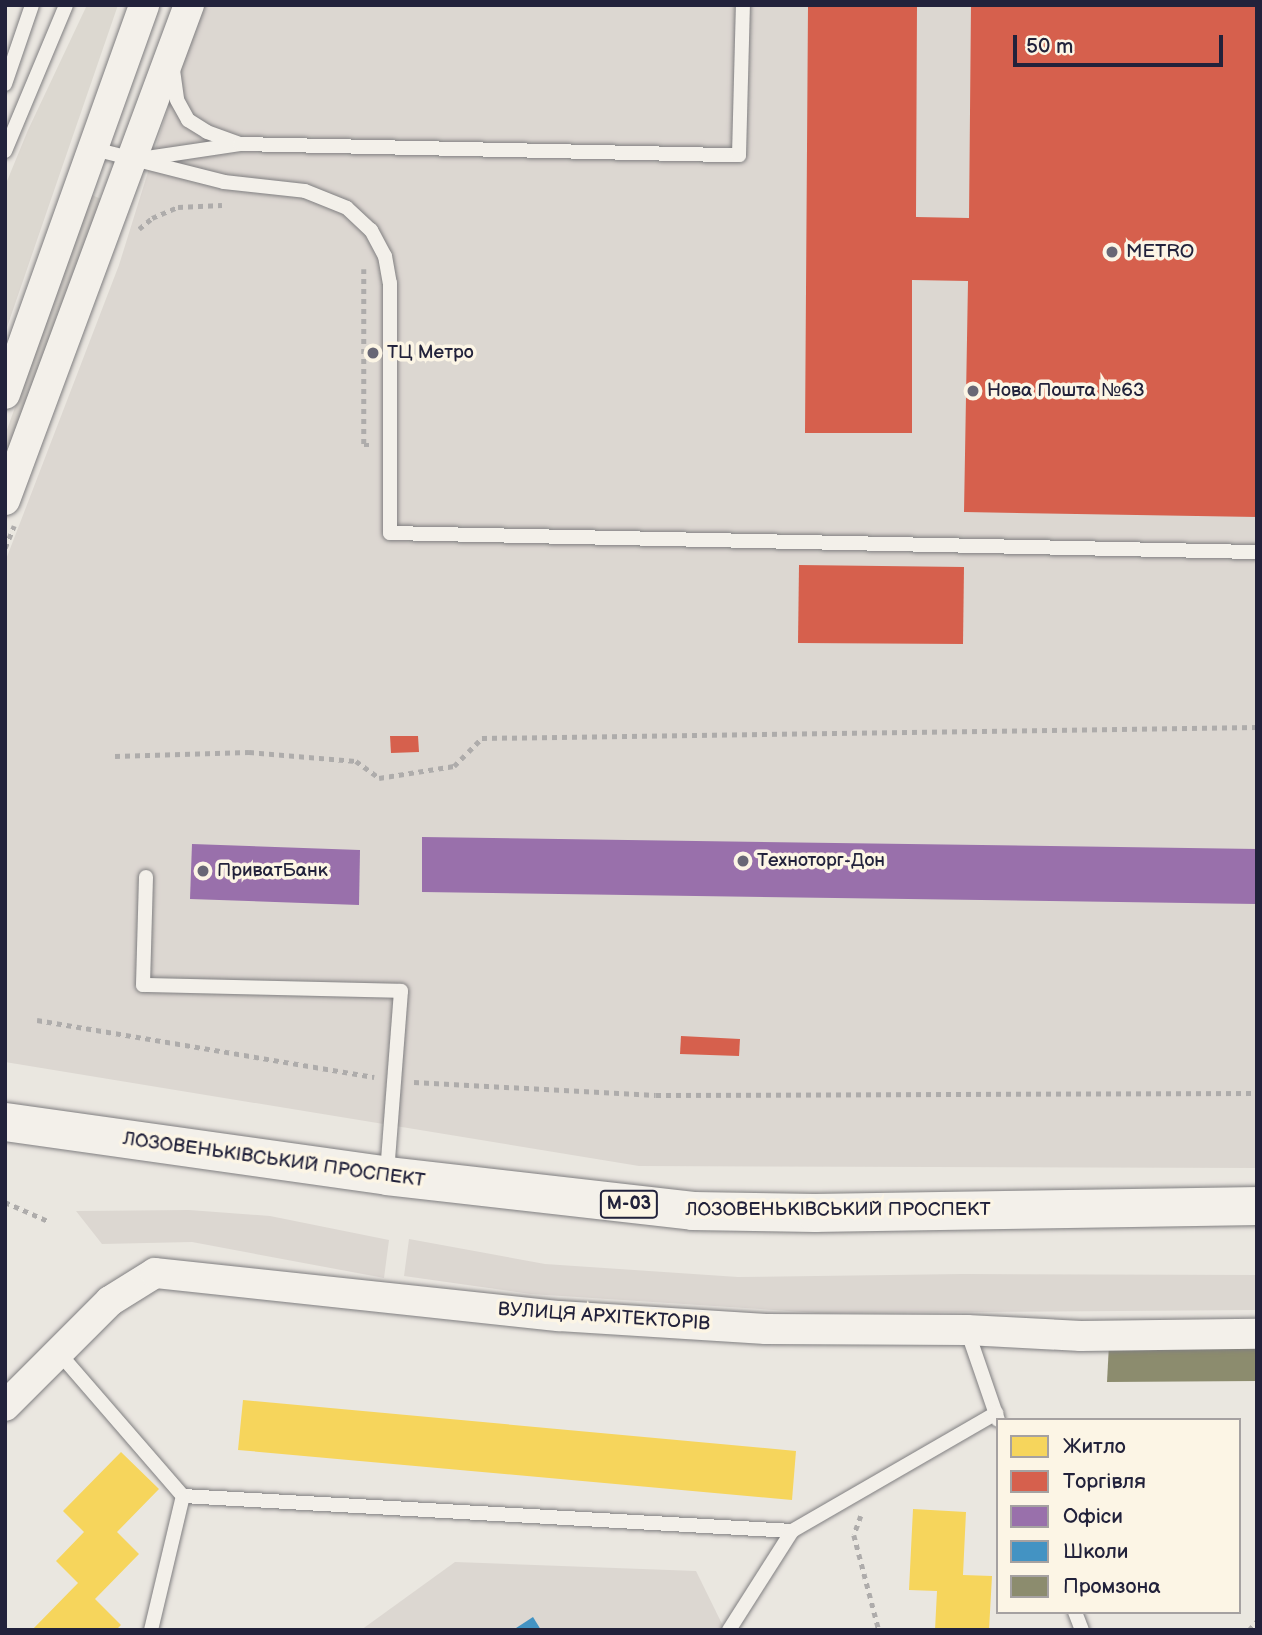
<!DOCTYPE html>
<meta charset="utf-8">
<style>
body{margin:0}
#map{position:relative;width:1262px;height:1635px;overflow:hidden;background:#eae7e0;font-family:"Balsamiq Sans",sans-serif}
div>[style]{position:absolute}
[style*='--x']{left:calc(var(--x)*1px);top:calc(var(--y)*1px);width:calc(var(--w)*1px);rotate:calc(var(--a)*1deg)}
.built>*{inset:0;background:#dcd7d1}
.green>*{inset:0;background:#dcd8d0}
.homes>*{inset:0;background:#f6d55c}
.shops>*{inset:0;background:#d6604d}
.offices>*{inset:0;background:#9970ab}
.schools>*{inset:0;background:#4393c3}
.industry>*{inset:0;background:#8c8c6e}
.path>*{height:4.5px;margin-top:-2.25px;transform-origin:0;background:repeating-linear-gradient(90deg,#aeacab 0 5px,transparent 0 10px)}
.roads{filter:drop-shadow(0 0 2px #807f81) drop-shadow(0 0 2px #807f81)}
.service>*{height:14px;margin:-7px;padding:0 7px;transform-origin:7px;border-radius:7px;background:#f3f0ea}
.minor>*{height:30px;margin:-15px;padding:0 15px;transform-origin:15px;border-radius:15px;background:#f3f0ea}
.trunk>*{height:38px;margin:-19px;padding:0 19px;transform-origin:19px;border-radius:19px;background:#f3f0ea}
.dots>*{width:19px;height:19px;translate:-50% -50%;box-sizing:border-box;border:4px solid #fcf5e5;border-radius:50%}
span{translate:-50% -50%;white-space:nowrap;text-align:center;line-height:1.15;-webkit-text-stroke:7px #fcf5e5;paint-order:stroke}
.shield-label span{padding:2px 5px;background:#fcf5e5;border:2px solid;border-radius:5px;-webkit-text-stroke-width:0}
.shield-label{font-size:18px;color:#22223b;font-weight:700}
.poi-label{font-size:19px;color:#22223b}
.left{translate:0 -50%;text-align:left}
.street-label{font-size:19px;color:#22223b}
.frame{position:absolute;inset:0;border:7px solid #22223b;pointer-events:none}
.legend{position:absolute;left:996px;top:1418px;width:245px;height:196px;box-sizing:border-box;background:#fcf5e5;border:2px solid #a5a1a1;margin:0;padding:9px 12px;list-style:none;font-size:21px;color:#22223b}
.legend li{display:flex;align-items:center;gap:14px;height:35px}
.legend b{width:35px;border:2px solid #a5a1a1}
.scale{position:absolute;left:1013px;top:35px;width:210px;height:32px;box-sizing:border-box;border:4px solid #22223b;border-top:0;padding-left:9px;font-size:21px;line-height:24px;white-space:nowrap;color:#22223b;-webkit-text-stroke:5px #fcf5e5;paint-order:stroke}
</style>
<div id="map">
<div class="built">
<i style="clip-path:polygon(200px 5px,1257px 5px,1257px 1168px,639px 1166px,5px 1062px,5px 562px,119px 265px)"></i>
<i style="clip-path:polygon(189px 1210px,270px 1216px,389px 1240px,384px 1278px,192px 1242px,102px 1244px,76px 1211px)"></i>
<i style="clip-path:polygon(409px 1239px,545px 1264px,738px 1277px,963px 1274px,1257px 1275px,1257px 1310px,819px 1313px,531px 1294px,404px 1276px)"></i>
<i style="clip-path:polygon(455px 1562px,696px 1571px,725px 1630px,361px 1630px)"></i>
</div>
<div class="green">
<i style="clip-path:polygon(87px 5px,118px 5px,5px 333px,5px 186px,28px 130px)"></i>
<i style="clip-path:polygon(92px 195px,101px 199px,5px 460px,5px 435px)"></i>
</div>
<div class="homes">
<i style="clip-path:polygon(243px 1400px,796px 1451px,792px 1500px,238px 1450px)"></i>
<i style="clip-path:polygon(121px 1452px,159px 1489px,117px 1532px,139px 1554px,95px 1599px,121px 1625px,116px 1630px,32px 1630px,78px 1583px,56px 1561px,84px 1532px,63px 1511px)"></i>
<i style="clip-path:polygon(913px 1509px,966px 1512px,963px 1575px,992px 1576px,989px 1630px,935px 1630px,937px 1591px,909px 1590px)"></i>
</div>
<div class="shops">
<i style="clip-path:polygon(808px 5px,917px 5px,916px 217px,969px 218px,971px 5px,1257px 5px,1257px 517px,964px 512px,968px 281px,912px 280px,912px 433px,805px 433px)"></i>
<i style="clip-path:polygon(799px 565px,964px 567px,963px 644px,798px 643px)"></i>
<i style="clip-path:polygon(390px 736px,418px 736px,419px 752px,391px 753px)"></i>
<i style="clip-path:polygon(681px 1036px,740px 1039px,739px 1056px,680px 1054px)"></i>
</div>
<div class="offices">
<i style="clip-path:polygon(422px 837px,1257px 849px,1257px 904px,422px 892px)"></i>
<i style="clip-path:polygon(192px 844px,360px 850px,359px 905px,190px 899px)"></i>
</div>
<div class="schools">
<i style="clip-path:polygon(533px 1617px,541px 1630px,513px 1630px)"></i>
</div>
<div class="industry">
<i style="clip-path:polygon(1109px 1344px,1257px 1344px,1257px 1381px,1107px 1382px)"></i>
</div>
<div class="path">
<i style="--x:139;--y:229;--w:17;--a:-40"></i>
<i style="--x:152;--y:218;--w:28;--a:-23"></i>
<i style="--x:178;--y:207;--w:44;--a:-2.6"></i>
<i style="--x:364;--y:269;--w:176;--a:90"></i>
<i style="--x:364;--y:445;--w:5;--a:0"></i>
<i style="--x:5;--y:548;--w:24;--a:-68"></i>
<i style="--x:115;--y:756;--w:134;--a:-1.7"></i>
<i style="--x:249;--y:752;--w:107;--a:4.8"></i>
<i style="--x:356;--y:761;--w:29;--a:36"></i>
<i style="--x:379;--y:778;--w:76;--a:-9.1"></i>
<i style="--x:454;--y:766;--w:40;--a:-45"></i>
<i style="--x:482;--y:738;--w:775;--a:-0.81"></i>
<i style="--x:37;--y:1020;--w:342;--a:9.6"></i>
<i style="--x:414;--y:1082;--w:242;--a:3.1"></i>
<i style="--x:656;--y:1095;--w:601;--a:-0.19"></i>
<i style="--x:5;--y:1202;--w:47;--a:23.8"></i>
<i style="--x:861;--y:1516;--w:20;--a:110"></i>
<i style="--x:854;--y:1535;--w:98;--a:75.3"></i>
<i style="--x:1249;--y:1630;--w:12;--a:-48"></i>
</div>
<div class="roads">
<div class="service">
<i style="--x:173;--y:70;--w:30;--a:82"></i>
<i style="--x:177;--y:100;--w:23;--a:61"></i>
<i style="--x:188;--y:120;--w:22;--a:32"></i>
<i style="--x:207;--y:132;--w:33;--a:20"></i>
<i style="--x:5;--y:84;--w:83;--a:-71.1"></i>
<i style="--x:94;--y:149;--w:134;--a:14.2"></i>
<i style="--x:224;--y:182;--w:81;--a:6.3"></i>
<i style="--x:305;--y:191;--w:45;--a:22"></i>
<i style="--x:347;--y:208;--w:33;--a:43"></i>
<i style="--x:371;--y:230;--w:30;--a:62"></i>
<i style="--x:385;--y:256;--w:27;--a:80"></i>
<i style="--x:390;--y:283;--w:250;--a:90"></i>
<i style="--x:390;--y:533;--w:867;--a:1.26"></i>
<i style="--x:5;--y:151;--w:158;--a:-67.3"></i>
<i style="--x:140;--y:159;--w:101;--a:-8.5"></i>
<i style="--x:240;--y:144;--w:499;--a:1.3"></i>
<i style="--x:739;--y:155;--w:150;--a:-88.5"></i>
<i style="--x:146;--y:877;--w:108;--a:91.6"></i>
<i style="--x:143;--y:985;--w:258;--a:1.3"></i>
<i style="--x:401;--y:991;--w:185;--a:94.4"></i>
<i style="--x:967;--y:1330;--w:95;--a:71"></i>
<i style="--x:59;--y:1353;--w:189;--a:49.1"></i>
<i style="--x:183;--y:1496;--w:610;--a:3.29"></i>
<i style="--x:792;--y:1531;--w:236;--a:-30"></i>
<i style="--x:1075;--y:1612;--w:19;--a:69"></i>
<i style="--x:151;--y:1630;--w:138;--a:-76.6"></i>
<i style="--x:729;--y:1630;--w:117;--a:-57.5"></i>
</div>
<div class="minor">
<i style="--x:5;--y:394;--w:413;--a:-70.3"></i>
<i style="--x:5;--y:500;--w:528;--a:-69.61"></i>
<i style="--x:5;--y:1406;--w:148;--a:-45"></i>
<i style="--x:110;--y:1301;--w:53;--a:-31.9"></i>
<i style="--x:155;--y:1273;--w:406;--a:6.1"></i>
<i style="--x:559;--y:1316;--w:207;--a:3.6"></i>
<i style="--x:766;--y:1329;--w:201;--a:0.3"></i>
<i style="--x:967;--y:1330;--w:114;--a:3"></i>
<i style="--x:1081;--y:1336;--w:176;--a:-0.7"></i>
</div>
<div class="trunk">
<i style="--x:5;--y:1122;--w:386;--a:8"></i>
<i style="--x:387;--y:1176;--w:308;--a:6.5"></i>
<i style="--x:693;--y:1211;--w:123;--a:0.9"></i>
<i style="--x:816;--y:1213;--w:441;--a:-0.9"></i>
</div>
</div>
<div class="dots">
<i style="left:1112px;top:252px;background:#686775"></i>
<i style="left:373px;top:353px;background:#686775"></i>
<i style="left:973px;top:391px;background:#686775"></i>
<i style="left:743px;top:861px;background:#686775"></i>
<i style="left:203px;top:871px;background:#686775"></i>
</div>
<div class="shield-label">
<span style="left:629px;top:1204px">М-03</span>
</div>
<div class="poi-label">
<span class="left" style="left:1126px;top:252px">METRO</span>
<span class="left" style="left:387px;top:353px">ТЦ Метро</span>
<span class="left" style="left:987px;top:391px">Нова Пошта №63</span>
<span class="left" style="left:757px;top:861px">Техноторг-Дон</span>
<span class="left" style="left:217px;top:871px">ПриватБанк</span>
</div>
<div class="street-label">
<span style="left:274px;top:1160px;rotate:8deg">ЛОЗОВЕНЬКІВСЬКИЙ ПРОСПЕКТ</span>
<span style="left:838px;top:1210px">ЛОЗОВЕНЬКІВСЬКИЙ ПРОСПЕКТ</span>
<span style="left:604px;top:1317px;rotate:4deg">ВУЛИЦЯ АРХІТЕКТОРІВ</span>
</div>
<div class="frame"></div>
<ul class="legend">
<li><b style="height:19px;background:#f6d55c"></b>Житло</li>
<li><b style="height:19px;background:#d6604d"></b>Торгівля</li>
<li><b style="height:19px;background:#9970ab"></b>Офіси</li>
<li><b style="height:19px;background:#4393c3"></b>Школи</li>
<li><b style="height:19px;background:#8c8c6e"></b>Промзона</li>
</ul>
<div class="scale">50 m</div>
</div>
